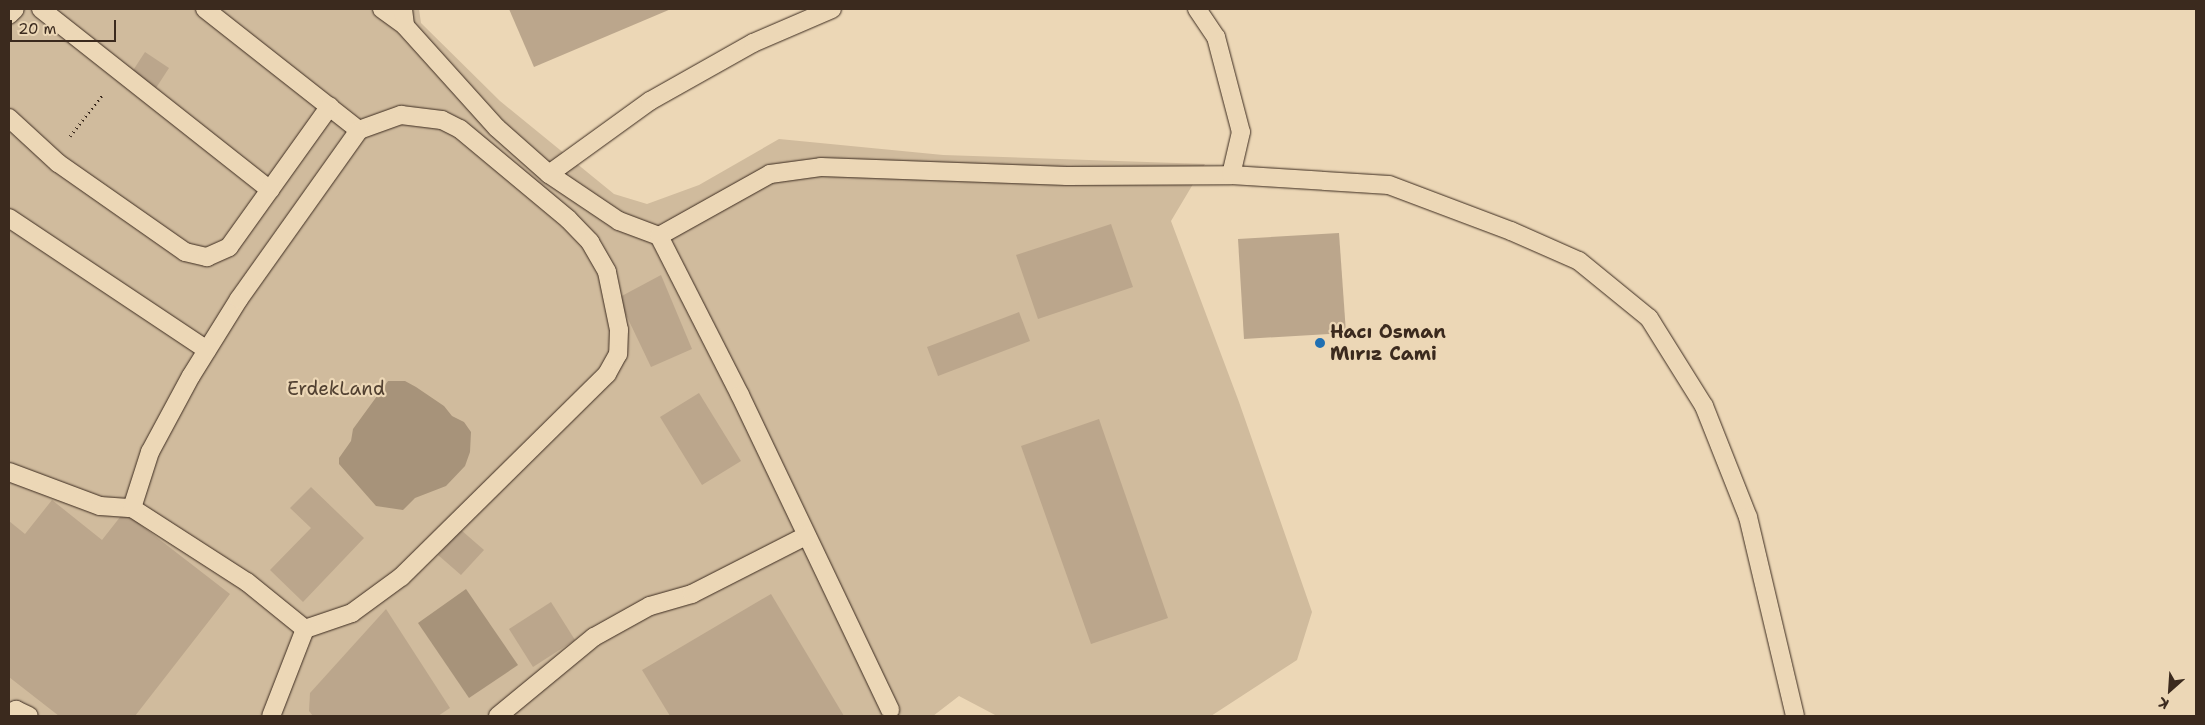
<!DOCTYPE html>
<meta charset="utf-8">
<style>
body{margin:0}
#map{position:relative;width:2205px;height:725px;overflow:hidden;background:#ecd7b6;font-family:"Shantell Sans",sans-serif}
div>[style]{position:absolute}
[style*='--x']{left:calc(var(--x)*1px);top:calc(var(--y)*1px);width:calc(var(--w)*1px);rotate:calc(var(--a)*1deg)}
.green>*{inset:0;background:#d0bb9d}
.water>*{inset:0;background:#a7937a}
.building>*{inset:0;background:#bba68c}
.path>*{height:3px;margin-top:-1.5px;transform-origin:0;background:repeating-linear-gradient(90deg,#3b2a1e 0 1px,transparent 0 5px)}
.roads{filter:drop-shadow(0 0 1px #3b2a1e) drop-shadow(0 0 1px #3b2a1e)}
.lane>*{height:18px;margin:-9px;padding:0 9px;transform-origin:9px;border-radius:9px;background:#ecd7b6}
.dots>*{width:14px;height:14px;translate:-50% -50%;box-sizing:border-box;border:2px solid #ecd7b6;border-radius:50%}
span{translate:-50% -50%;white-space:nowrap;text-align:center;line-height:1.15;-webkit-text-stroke:4.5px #ecd7b6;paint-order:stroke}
.poi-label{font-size:19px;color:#3b2a1e;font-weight:700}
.left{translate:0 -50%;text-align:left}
.park-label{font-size:19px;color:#514031}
.frame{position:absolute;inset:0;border:10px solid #3b2a1e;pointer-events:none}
.north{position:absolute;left:2145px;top:665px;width:50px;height:50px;-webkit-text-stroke:4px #ecd7b6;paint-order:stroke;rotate:206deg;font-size:14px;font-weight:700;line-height:20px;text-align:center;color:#3b2a1e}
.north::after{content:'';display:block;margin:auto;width:18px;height:22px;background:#3b2a1e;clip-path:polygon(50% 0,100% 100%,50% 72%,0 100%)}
.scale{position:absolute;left:10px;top:20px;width:106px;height:22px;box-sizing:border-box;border:2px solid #3b2a1e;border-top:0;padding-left:6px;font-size:15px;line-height:18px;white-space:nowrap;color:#3b2a1e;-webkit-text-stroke:4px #ecd7b6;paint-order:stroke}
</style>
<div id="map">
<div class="green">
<i style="clip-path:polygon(9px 9px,419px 9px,421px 23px,500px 101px,614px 194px,647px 204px,699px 185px,779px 139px,943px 155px,1205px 164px,1171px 221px,1239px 402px,1312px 612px,1297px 660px,1211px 716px,997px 716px,959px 696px,933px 716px,9px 716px)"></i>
</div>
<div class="water">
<i style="clip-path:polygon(388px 381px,405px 381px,416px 387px,444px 406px,452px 416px,464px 422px,471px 432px,470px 452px,465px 466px,446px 486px,415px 498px,403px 510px,376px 506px,339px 464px,339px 458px,351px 441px,353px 429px)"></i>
<i style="clip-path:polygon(466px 589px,518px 665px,469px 698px,418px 623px)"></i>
</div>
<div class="building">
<i style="clip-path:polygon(509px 9px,671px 9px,534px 67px)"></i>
<i style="clip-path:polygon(145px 52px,169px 68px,156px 88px,132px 72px)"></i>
<i style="clip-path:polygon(1111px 224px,1133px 287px,1038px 319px,1016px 255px)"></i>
<i style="clip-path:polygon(1339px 233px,1346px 333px,1244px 339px,1238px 239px)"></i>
<i style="clip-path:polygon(661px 275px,692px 349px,651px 367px,618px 298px)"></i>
<i style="clip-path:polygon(1019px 312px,1030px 341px,938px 376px,927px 347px)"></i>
<i style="clip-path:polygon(699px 393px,741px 461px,702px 485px,660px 417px)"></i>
<i style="clip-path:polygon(1099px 419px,1168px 618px,1091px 644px,1021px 446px)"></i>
<i style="clip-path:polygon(311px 487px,364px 538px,303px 602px,270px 570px,311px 528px,290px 508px)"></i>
<i style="clip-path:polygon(52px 500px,102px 540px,124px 512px,230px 594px,135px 716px,59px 716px,9px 677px,9px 521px,25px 534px)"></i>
<i style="clip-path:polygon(461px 530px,484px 550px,461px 575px,438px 555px)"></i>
<i style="clip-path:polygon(771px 594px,844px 716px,670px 716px,642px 670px)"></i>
<i style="clip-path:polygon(551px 602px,575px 640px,533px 667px,509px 629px)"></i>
<i style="clip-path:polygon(386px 609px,450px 708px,438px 716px,313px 716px,309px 711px,310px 693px)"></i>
</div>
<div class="path">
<i style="--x:70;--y:136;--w:53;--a:-51.8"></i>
</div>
<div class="roads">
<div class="lane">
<i style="--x:41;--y:9;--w:292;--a:38.3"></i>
<i style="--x:205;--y:9;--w:196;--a:38.2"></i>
<i style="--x:359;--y:130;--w:45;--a:-19.7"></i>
<i style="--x:401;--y:115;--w:41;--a:7"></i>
<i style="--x:442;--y:120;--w:20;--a:27"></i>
<i style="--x:460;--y:129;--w:141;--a:39.8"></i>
<i style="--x:568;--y:219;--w:32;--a:46"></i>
<i style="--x:590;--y:242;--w:34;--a:60"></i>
<i style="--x:607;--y:272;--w:59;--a:78.3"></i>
<i style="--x:619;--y:330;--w:24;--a:92"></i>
<i style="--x:618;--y:354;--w:23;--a:119"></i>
<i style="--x:607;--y:374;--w:289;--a:135.4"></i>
<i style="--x:401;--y:577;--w:61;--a:143.7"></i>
<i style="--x:352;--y:613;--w:50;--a:161.2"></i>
<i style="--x:305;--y:629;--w:93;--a:111.3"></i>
<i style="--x:382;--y:9;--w:29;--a:36"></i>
<i style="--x:403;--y:9;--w:17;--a:83"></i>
<i style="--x:405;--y:26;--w:137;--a:48"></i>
<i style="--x:497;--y:128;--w:69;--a:41.5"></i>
<i style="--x:549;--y:174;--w:84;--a:33.9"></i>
<i style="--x:619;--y:221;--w:43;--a:20.6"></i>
<i style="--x:659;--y:236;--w:127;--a:-29.2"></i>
<i style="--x:770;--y:174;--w:51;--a:-7.8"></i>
<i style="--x:821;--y:167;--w:246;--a:2.1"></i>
<i style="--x:1067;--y:176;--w:164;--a:-0.3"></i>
<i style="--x:1231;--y:175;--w:158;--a:3.6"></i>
<i style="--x:1389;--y:185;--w:130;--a:20.7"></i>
<i style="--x:1511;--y:231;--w:74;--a:23.8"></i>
<i style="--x:1579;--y:261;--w:90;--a:39.2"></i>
<i style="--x:1649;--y:318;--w:104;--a:58"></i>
<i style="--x:1704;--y:406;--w:119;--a:68.4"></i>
<i style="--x:1748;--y:517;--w:204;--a:76.7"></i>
<i style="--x:1197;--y:9;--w:34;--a:56"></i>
<i style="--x:1216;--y:37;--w:98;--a:75.3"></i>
<i style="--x:1241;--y:132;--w:44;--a:103.1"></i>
<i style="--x:9;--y:15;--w:8;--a:-45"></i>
<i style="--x:9;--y:118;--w:67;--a:42.6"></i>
<i style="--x:58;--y:163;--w:155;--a:35"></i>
<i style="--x:185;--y:252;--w:23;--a:13"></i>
<i style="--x:207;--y:257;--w:24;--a:-24"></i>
<i style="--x:229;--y:247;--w:173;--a:-54.4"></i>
<i style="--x:549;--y:174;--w:125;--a:-35.9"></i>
<i style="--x:650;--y:101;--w:118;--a:-29.4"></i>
<i style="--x:753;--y:43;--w:86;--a:-23.3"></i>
<i style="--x:9;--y:218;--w:238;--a:33.7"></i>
<i style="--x:659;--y:236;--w:178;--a:63"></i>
<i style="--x:740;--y:395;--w:349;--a:64.5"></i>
<i style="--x:9;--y:472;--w:97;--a:20.5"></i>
<i style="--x:100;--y:506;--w:32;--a:4"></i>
<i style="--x:132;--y:508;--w:137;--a:32.8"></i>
<i style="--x:247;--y:582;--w:75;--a:39"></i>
<i style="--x:132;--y:508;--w:59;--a:-72.2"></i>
<i style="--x:150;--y:452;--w:86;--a:-61.7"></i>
<i style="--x:191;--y:376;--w:91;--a:-58.1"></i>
<i style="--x:239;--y:299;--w:207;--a:-54.6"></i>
<i style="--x:9;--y:713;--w:8;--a:-23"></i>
<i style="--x:16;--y:710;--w:14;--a:25"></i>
<i style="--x:498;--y:716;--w:124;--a:-39.5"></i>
<i style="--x:594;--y:637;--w:64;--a:-29"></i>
<i style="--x:650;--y:606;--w:44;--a:-15.9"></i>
<i style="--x:692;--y:594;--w:128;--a:-27"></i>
</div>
</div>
<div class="dots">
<i style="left:1320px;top:343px;background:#1f6fb2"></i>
</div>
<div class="poi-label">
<span class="left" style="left:1330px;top:343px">Hacı Osman<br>Mırız Cami</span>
</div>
<div class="park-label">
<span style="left:336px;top:389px">ErdekLand</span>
</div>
<div class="frame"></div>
<div class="north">K</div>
<div class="scale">20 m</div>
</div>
